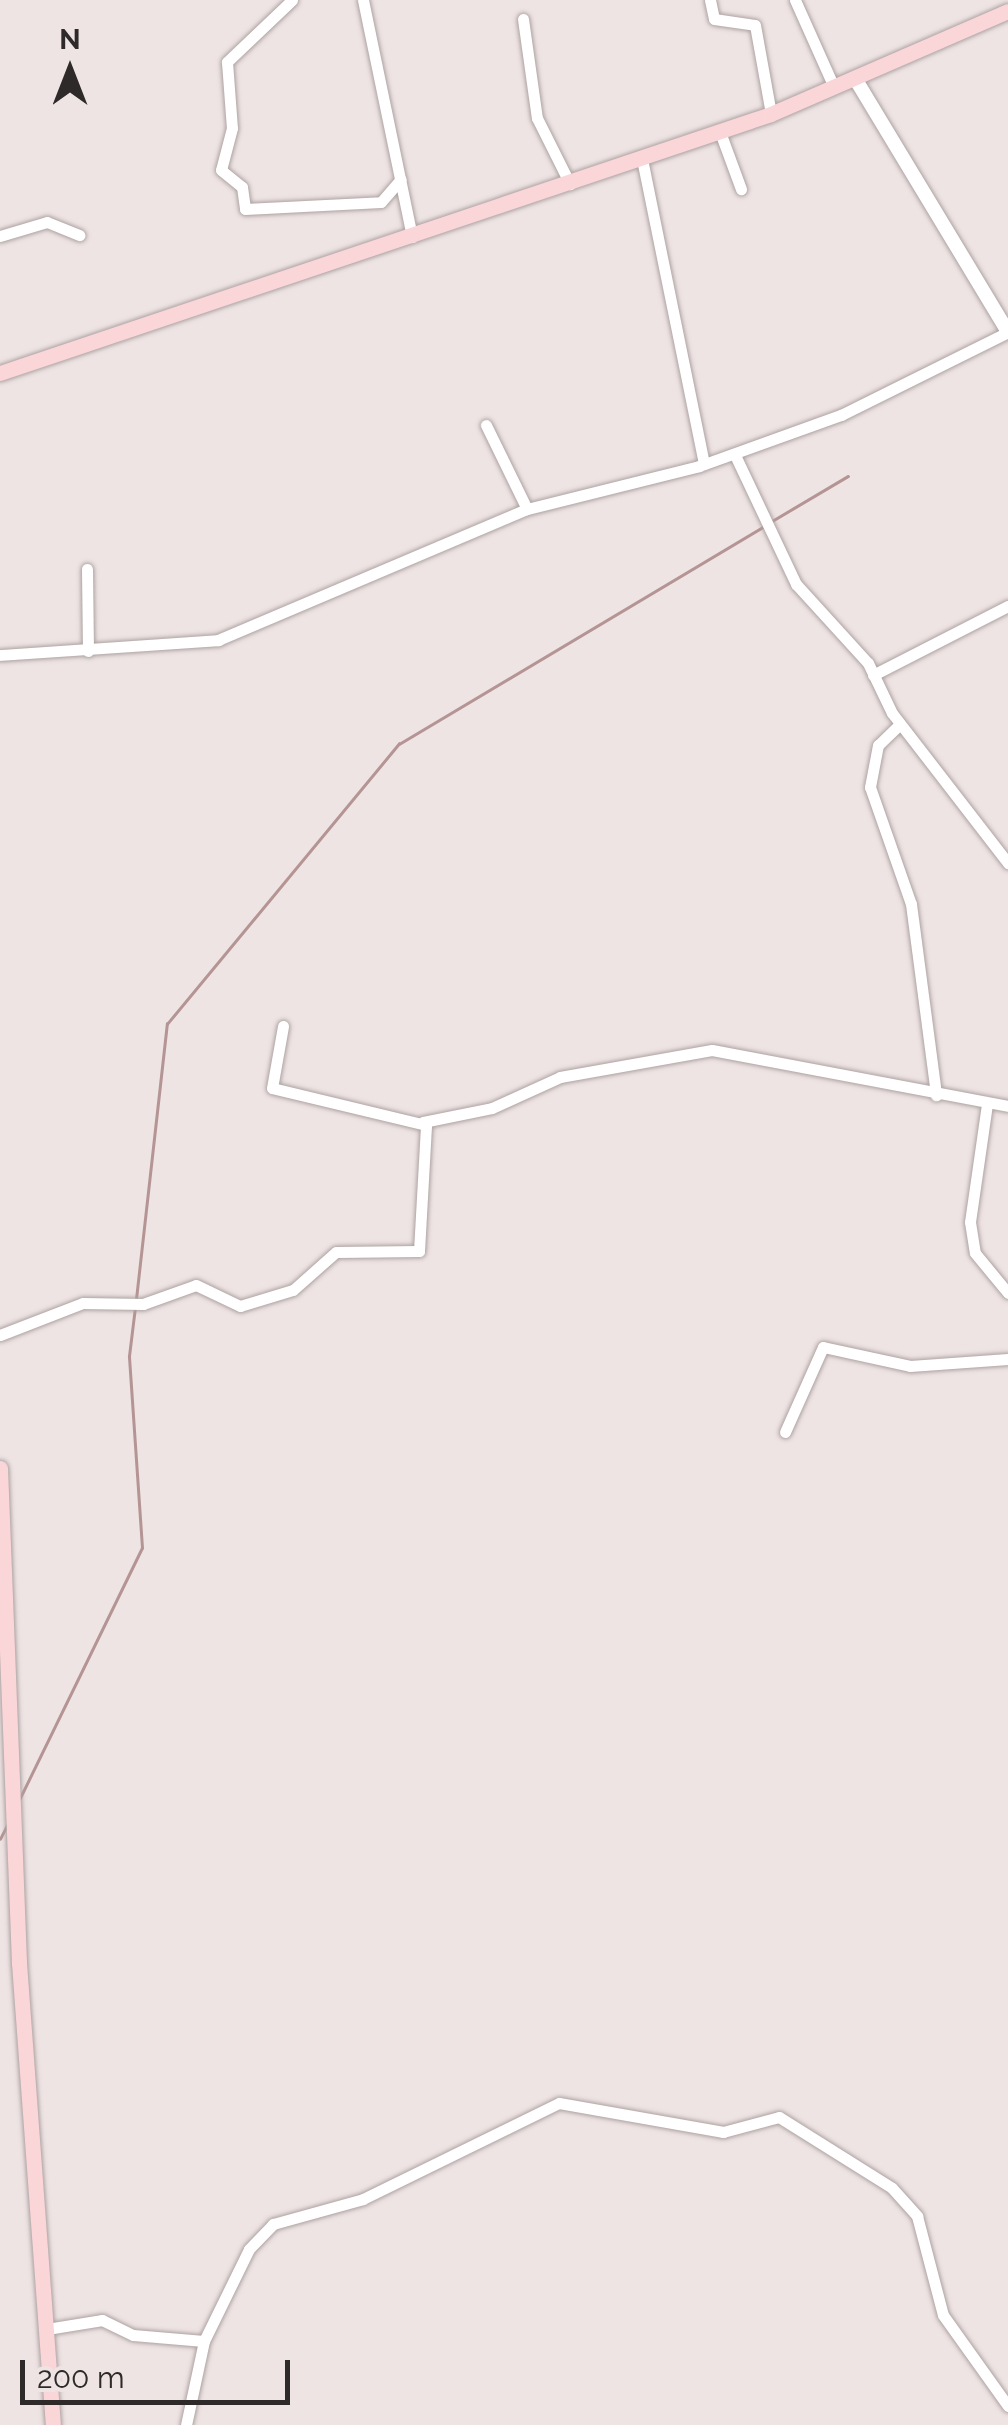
<!DOCTYPE html>
<style>
body{margin:0}
#map{position:relative;width:1008px;height:2425px;overflow:hidden;background:#efe4e4;font-family:Raleway,sans-serif}
div>[style]{position:absolute}
[style*='--x']{left:calc(var(--x)*1px);top:calc(var(--y)*1px);width:calc(var(--w)*1px);rotate:calc(var(--a)*1deg)}
.stream>*{height:2.5px;margin:-1.25px;padding:0 1.25px;transform-origin:1.25px;border-radius:1.25px;background:#b59494}
.roads{filter:drop-shadow(0 0 2px #ada2a2) drop-shadow(0 0 2px #ada2a2)}
.minor>*{height:11px;margin:-5.5px;padding:0 5.5px;transform-origin:5.5px;border-radius:5.5px;background:#fff}
.tertiary>*{height:14px;margin:-7px;padding:0 7px;transform-origin:7px;border-radius:7px;background:#fff}
.secondary>*{height:15px;margin:-7.5px;padding:0 7.5px;transform-origin:7.5px;border-radius:7.5px;background:#fad6d8}
span{translate:-50% -50%;white-space:nowrap;text-align:center;line-height:1.15;-webkit-text-stroke:10px #efe4e4;paint-order:stroke}
.north{position:absolute;left:20px;top:20px;width:100px;height:100px;-webkit-text-stroke:8px #efe4e4;paint-order:stroke;rotate:0deg;font-size:28px;font-weight:700;line-height:40px;text-align:center;color:#2e2a2a}
.north::after{content:'';display:block;margin:auto;width:35px;height:45px;background:#2e2a2a;clip-path:polygon(50% 0,100% 100%,50% 72%,0 100%)}
.scale{position:absolute;left:20px;top:2360px;width:270px;height:45px;box-sizing:border-box;border:5px solid #2e2a2a;border-top:0;padding-left:12px;font-size:30px;line-height:35px;white-space:nowrap;color:#2e2a2a;-webkit-text-stroke:8px #efe4e4;paint-order:stroke}
</style>
<div id="map">
<div class="stream">
<i style="--x:772;--y:521;--w:88;--a:-30.6"></i>
<i style="--x:136;--y:1299;--w:277;--a:-83.6"></i>
<i style="--x:167;--y:1024;--w:364;--a:-50.4"></i>
<i style="--x:399;--y:744;--w:427;--a:-30.8"></i>
<i style="--x:19;--y:1800;--w:280;--a:-64"></i>
<i style="--x:142;--y:1548;--w:192;--a:-93.9"></i>
<i style="--x:129;--y:1356;--w:49;--a:-83"></i>
<i style="--x:0;--y:1839;--w:16;--a:-63"></i>
</div>
<div class="roads">
<div class="minor">
<i style="--x:292;--y:0;--w:90;--a:136.4"></i>
<i style="--x:227;--y:62;--w:66;--a:85.7"></i>
<i style="--x:232;--y:128;--w:43;--a:104.7"></i>
<i style="--x:221;--y:170;--w:27;--a:39"></i>
<i style="--x:242;--y:187;--w:22;--a:82"></i>
<i style="--x:245;--y:209;--w:136;--a:-2.9"></i>
<i style="--x:381;--y:202;--w:30;--a:-49"></i>
<i style="--x:363;--y:0;--w:242;--a:78.3"></i>
<i style="--x:710;--y:0;--w:19;--a:78"></i>
<i style="--x:714;--y:19;--w:41;--a:8.3"></i>
<i style="--x:755;--y:25;--w:90;--a:79.8"></i>
<i style="--x:795;--y:0;--w:95;--a:65.9"></i>
<i style="--x:523;--y:19;--w:100;--a:82"></i>
<i style="--x:537;--y:118;--w:74;--a:63.4"></i>
<i style="--x:720;--y:132;--w:61;--a:69.8"></i>
<i style="--x:642;--y:159;--w:311;--a:78.5"></i>
<i style="--x:0;--y:236;--w:49;--a:-16.6"></i>
<i style="--x:47;--y:222;--w:35;--a:22"></i>
<i style="--x:486;--y:425;--w:93;--a:64"></i>
<i style="--x:735;--y:455;--w:143;--a:64.7"></i>
<i style="--x:796;--y:584;--w:107;--a:47.7"></i>
<i style="--x:868;--y:663;--w:55;--a:64.4"></i>
<i style="--x:892;--y:713;--w:190;--a:52.3"></i>
<i style="--x:87;--y:569;--w:82;--a:89.3"></i>
<i style="--x:0;--y:655;--w:219;--a:-3.9"></i>
<i style="--x:218;--y:640;--w:336;--a:-23"></i>
<i style="--x:527;--y:509;--w:177;--a:-14"></i>
<i style="--x:699;--y:466;--w:151;--a:-19.8"></i>
<i style="--x:841;--y:415;--w:186;--a:-26.4"></i>
<i style="--x:873;--y:675;--w:152;--a:-27.1"></i>
<i style="--x:900;--y:724;--w:30;--a:136"></i>
<i style="--x:878;--y:745;--w:43;--a:100.8"></i>
<i style="--x:870;--y:787;--w:124;--a:70.7"></i>
<i style="--x:911;--y:904;--w:193;--a:82.5"></i>
<i style="--x:987;--y:1104;--w:119;--a:98.2"></i>
<i style="--x:970;--y:1222;--w:31;--a:81"></i>
<i style="--x:975;--y:1253;--w:52;--a:50.5"></i>
<i style="--x:423;--y:1122;--w:70;--a:-11.5"></i>
<i style="--x:492;--y:1108;--w:75;--a:-24.5"></i>
<i style="--x:560;--y:1077;--w:154;--a:-10.1"></i>
<i style="--x:712;--y:1050;--w:301;--a:10.7"></i>
<i style="--x:0;--y:1335;--w:89;--a:-21.1"></i>
<i style="--x:83;--y:1303;--w:60;--a:1"></i>
<i style="--x:143;--y:1304;--w:56;--a:-19.7"></i>
<i style="--x:196;--y:1285;--w:49;--a:25.5"></i>
<i style="--x:240;--y:1306;--w:55;--a:-16.8"></i>
<i style="--x:293;--y:1290;--w:57;--a:-41.5"></i>
<i style="--x:336;--y:1252;--w:83;--a:-0.7"></i>
<i style="--x:419;--y:1251;--w:126;--a:-86.8"></i>
<i style="--x:426;--y:1125;--w:158;--a:-166.5"></i>
<i style="--x:272;--y:1088;--w:63;--a:-79.9"></i>
<i style="--x:785;--y:1432;--w:93;--a:-65.9"></i>
<i style="--x:823;--y:1347;--w:89;--a:12.3"></i>
<i style="--x:910;--y:1366;--w:98;--a:-4.1"></i>
<i style="--x:47;--y:2329;--w:56;--a:-9.3"></i>
<i style="--x:102;--y:2320;--w:34;--a:26"></i>
<i style="--x:133;--y:2335;--w:71;--a:4.8"></i>
<i style="--x:204;--y:2341;--w:102;--a:-63.9"></i>
<i style="--x:249;--y:2249;--w:35;--a:-46"></i>
<i style="--x:273;--y:2224;--w:93;--a:-15.5"></i>
<i style="--x:363;--y:2199;--w:218;--a:-26.1"></i>
<i style="--x:559;--y:2103;--w:167;--a:10"></i>
<i style="--x:723;--y:2132;--w:58;--a:-15"></i>
<i style="--x:779;--y:2117;--w:133;--a:32.1"></i>
<i style="--x:892;--y:2188;--w:38;--a:48"></i>
<i style="--x:917;--y:2216;--w:102;--a:75.3"></i>
<i style="--x:943;--y:2315;--w:112;--a:54.5"></i>
<i style="--x:186;--y:2425;--w:86;--a:-77.9"></i>
</div>
<div class="tertiary">
<i style="--x:856;--y:80;--w:294;--a:58.9"></i>
</div>
<div class="secondary">
<i style="--x:0;--y:373;--w:813;--a:-18.57"></i>
<i style="--x:771;--y:114;--w:258;--a:-23.5"></i>
<i style="--x:0;--y:1468;--w:495;--a:87.8"></i>
<i style="--x:19;--y:1963;--w:463;--a:85.8"></i>
</div>
</div>
<div class="north">N</div>
<div class="scale">200 m</div>
</div>
